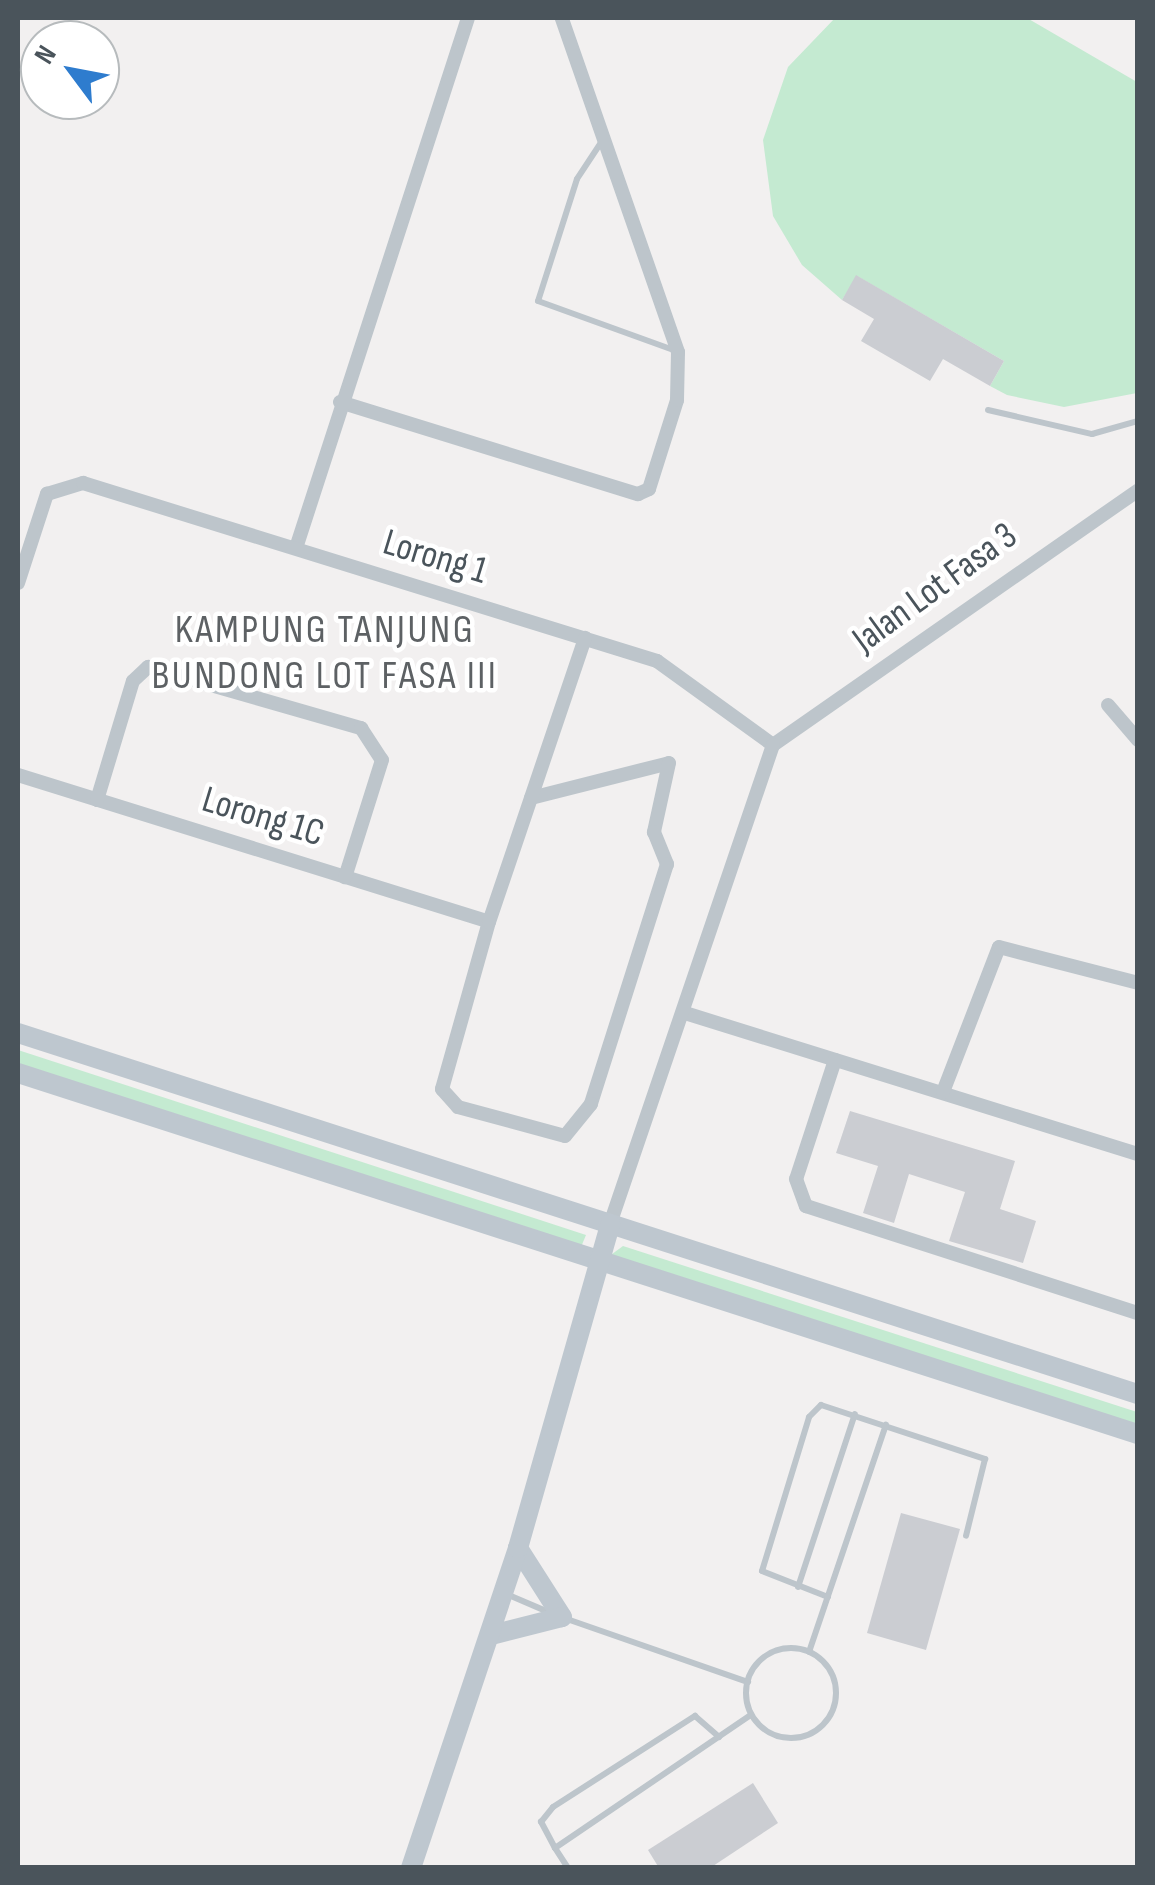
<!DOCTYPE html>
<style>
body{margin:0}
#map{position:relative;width:1155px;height:1885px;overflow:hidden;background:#f2f0f0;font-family:"Sofia Sans Condensed",sans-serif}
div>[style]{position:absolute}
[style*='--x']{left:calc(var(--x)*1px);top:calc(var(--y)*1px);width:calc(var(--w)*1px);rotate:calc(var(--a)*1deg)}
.green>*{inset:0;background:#c4ead1}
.building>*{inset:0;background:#cbcdd2}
.lane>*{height:6px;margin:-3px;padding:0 3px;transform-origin:3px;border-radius:3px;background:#bdc5cb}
.lane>.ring{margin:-3px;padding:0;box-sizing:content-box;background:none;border:6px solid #bdc5cb;border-radius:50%}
.street>*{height:14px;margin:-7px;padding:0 7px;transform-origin:7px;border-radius:7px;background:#bdc5cb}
.secondary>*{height:20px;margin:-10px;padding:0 10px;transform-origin:10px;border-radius:10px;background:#bec7cf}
span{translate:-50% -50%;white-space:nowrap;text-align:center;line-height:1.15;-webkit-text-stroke:9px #fff;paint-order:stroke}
.street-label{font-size:38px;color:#4a545b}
.neighbourhood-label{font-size:40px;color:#5d6164;letter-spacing:2.5px}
.frame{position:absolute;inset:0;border:20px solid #4a545b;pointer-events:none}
.north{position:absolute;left:20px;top:20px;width:100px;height:100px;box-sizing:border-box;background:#fff;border:2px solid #b7bbbd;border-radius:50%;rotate:302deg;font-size:28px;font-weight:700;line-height:40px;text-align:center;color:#4a545b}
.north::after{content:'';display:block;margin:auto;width:35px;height:45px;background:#2e7cce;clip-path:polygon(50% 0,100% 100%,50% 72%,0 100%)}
</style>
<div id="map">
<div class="green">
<i style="clip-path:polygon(835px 18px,1027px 18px,1137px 82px,1137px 393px,1064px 407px,1007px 395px,990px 386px,1004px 361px,857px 276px,842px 300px,802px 265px,773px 216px,763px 140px,788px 67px)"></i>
<i style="clip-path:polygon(18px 1050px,586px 1235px,579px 1252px,18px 1071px)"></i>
<i style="clip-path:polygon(623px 1246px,1137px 1412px,1137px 1433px,604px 1260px)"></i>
</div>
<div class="building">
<i style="clip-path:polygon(856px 275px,1004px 361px,990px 386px,943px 359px,930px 381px,861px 341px,874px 319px,842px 300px)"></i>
<i style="clip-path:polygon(850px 1111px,1015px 1161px,1000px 1209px,1036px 1221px,1023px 1263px,949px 1241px,965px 1192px,909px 1174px,894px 1223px,863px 1213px,878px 1166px,836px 1153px)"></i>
<i style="clip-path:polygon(901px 1513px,960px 1529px,926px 1650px,867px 1633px)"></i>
<i style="clip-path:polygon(753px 1783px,778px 1823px,710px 1868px,659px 1868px,648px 1850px)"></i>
</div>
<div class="lane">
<i style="--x:604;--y:138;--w:49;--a:123.4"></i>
<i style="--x:577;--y:179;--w:128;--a:107.7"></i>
<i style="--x:538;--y:301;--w:147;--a:19.9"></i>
<i style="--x:988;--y:410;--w:107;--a:13"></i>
<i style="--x:1092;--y:434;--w:48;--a:-15.8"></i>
<i style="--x:798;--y:1587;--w:182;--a:-71.8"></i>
<i style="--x:504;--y:1593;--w:53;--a:23.2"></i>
<i style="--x:828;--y:1597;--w:71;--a:-158.5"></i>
<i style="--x:762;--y:1571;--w:161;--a:-73"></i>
<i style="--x:809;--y:1417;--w:17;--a:-45"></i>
<i style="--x:821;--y:1405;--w:173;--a:18.2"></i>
<i style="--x:985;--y:1459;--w:79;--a:103.9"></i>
<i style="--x:564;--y:1618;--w:195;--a:19.2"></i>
<i class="ring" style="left:746px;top:1648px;width:84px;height:84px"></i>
<i style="--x:809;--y:1652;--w:240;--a:-71.3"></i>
<i style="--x:555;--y:1848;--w:30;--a:-118"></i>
<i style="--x:541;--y:1822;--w:19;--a:-51"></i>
<i style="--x:553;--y:1807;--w:169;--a:-32.7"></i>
<i style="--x:695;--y:1716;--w:32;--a:41"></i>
<i style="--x:568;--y:1868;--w:24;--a:-123"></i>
<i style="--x:555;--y:1848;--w:237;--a:-34.2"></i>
</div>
<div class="street">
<i style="--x:340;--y:402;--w:312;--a:17.2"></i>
<i style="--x:638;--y:494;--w:12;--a:-24"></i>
<i style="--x:649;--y:489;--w:93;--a:-72.5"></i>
<i style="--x:677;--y:400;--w:48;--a:-88.8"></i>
<i style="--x:678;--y:352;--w:354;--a:-109.2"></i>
<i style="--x:296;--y:548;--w:557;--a:-72.02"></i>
<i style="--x:18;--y:583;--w:94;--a:-72"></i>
<i style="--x:47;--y:494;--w:38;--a:-17"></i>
<i style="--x:83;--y:483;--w:601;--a:17.23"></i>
<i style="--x:657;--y:661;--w:143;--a:35.9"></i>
<i style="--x:1108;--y:705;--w:46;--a:49.4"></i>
<i style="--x:773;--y:745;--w:445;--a:-34.9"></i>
<i style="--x:18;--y:775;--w:493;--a:17.3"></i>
<i style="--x:531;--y:798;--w:142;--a:-14.2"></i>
<i style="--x:669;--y:763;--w:71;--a:102.3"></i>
<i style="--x:654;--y:832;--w:35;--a:68"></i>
<i style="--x:667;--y:864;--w:252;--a:107.6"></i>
<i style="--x:591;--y:1104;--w:41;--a:129.1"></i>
<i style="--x:565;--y:1136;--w:111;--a:-164.8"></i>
<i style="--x:458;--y:1107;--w:24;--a:-132"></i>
<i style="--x:442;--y:1089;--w:173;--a:-74.3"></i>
<i style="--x:489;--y:922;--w:300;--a:-71.3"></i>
<i style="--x:97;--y:800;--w:124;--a:-73.2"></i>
<i style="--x:133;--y:681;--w:21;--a:-43"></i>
<i style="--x:148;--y:667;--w:222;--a:16"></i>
<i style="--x:361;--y:728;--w:38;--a:57"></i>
<i style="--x:382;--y:760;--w:123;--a:107.5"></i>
<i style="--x:685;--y:1013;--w:474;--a:17.3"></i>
<i style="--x:835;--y:1060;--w:125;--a:108.1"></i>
<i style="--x:796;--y:1179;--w:29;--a:70"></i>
<i style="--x:806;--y:1206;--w:349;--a:17.9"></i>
<i style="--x:943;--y:1092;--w:155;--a:-68.9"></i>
<i style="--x:999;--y:947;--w:144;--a:14.5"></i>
<i style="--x:610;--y:1224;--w:506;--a:-71.21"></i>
</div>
<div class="secondary">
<i style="--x:18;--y:1033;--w:1177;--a:17.87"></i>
<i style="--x:18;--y:1073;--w:1177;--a:17.87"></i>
<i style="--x:518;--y:1548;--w:82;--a:57.5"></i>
<i style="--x:491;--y:1635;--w:73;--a:-14.2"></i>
<i style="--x:411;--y:1868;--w:337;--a:-71.5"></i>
<i style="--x:518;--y:1548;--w:337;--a:-74.1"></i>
</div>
<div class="street-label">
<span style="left:435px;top:557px;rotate:17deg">Lorong 1</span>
<span style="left:935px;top:588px;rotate:-36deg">Jalan Lot Fasa 3</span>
<span style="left:263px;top:817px;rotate:17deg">Lorong 1C</span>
</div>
<div class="neighbourhood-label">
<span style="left:325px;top:653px">KAMPUNG TANJUNG<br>BUNDONG LOT FASA III</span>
</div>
<div class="frame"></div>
<div class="north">N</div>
</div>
